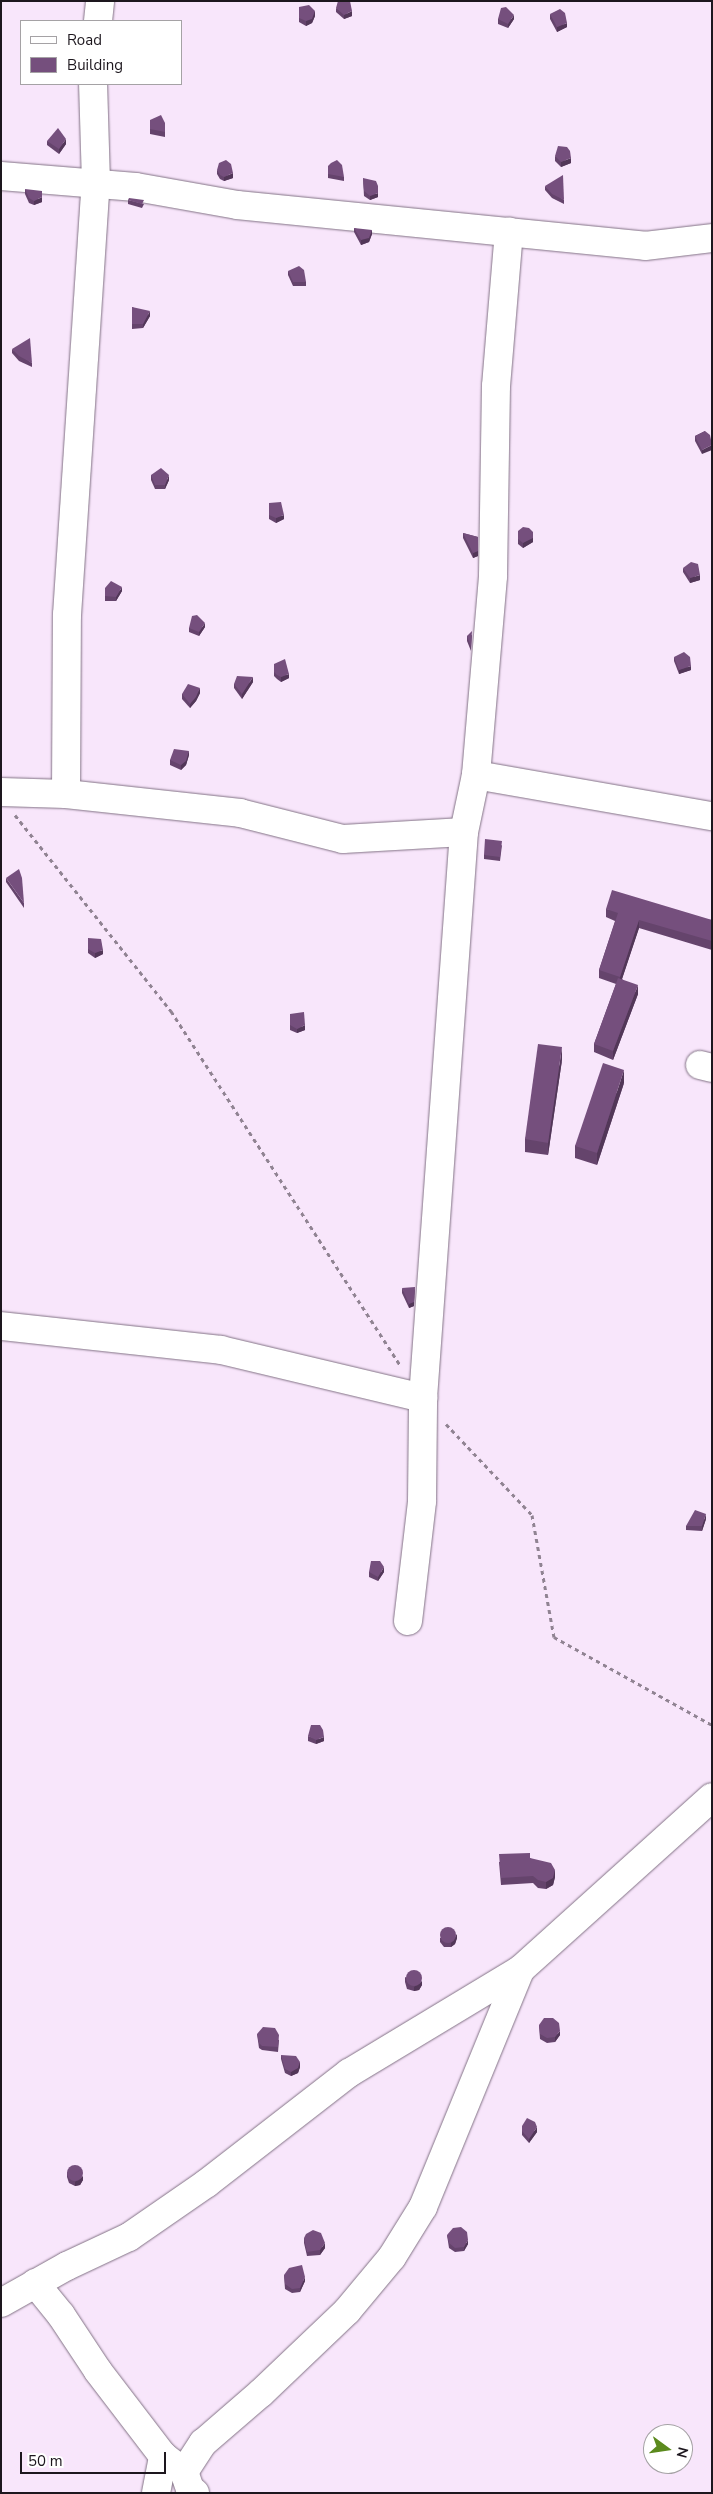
<!DOCTYPE html>
<style>
body{margin:0}
#map{position:relative;width:713px;height:2494px;overflow:hidden;background:#f8e6fb;font-family:"Nunito Sans",sans-serif}
div>[style]{position:absolute}
[style*='--x']{left:calc(var(--x)*1px);top:calc(var(--y)*1px);width:calc(var(--w)*1px);rotate:calc(var(--a)*1deg)}
.path>*{height:3px;margin-top:-1.5px;transform-origin:0;background:repeating-linear-gradient(90deg,#908392 0 4px,transparent 0 8px)}
.roads{filter:drop-shadow(0 0 1px #827285) drop-shadow(0 0 1px #827285)}
.minor>*{height:28px;margin:-14px;padding:0 14px;transform-origin:14px;border-radius:14px;background:#fff}
.wall>*{inset:0;background:#65446c}
.shaded-wall>*{inset:0;background:#523758}
.building>*{inset:0;background:#754f7d}
.round{border-radius:50%}
span{translate:-50% -50%;white-space:nowrap;text-align:center;line-height:1.15;-webkit-text-stroke:5px #fff;paint-order:stroke}
.frame{position:absolute;inset:0;border:2px solid #1d171e;pointer-events:none}
.legend{position:absolute;left:20px;top:20px;width:162px;height:65px;box-sizing:border-box;background:#fff;border:1px solid #a5a2a5;margin:0;padding:6px 9px;list-style:none;font-size:15px;color:#1d171e}
.legend li{display:flex;align-items:center;gap:10px;height:25px}
.legend b{width:25px;border:1px solid #a5a2a5}
.north{position:absolute;left:643px;top:2424px;width:50px;height:50px;box-sizing:border-box;background:#fff;border:1px solid #a5a2a5;border-radius:50%;rotate:104deg;font-size:14px;font-weight:700;line-height:20px;text-align:center;color:#1d171e}
.north::after{content:'';display:block;margin:auto;width:18px;height:22px;background:#5b8a1d;clip-path:polygon(50% 0,100% 100%,50% 72%,0 100%)}
.scale{position:absolute;left:20px;top:2452px;width:146px;height:22px;box-sizing:border-box;border:2px solid #1d171e;border-top:0;padding-left:6px;font-size:15px;line-height:18px;white-space:nowrap;color:#1d171e;-webkit-text-stroke:4px #fff;paint-order:stroke}
</style>
<div id="map">
<div class="path">
<i style="--x:15;--y:815;--w:251;--a:51.5"></i>
<i style="--x:171;--y:1011;--w:423;--a:57.1"></i>
<i style="--x:446;--y:1424;--w:125;--a:46.6"></i>
<i style="--x:532;--y:1515;--w:124;--a:79.8"></i>
<i style="--x:554;--y:1637;--w:181;--a:29.1"></i>
</div>
<div class="roads">
<div class="minor">
<i style="--x:98;--y:21;--w:20;--a:-84"></i>
<i style="--x:1;--y:176;--w:135;--a:4.7"></i>
<i style="--x:136;--y:187;--w:103;--a:10.1"></i>
<i style="--x:237;--y:205;--w:410;--a:5.7"></i>
<i style="--x:645;--y:246;--w:67;--a:-6.8"></i>
<i style="--x:476;--y:775;--w:240;--a:9.9"></i>
<i style="--x:1;--y:792;--w:65;--a:1.8"></i>
<i style="--x:66;--y:794;--w:175;--a:6.2"></i>
<i style="--x:240;--y:813;--w:106;--a:14.2"></i>
<i style="--x:343;--y:839;--w:121;--a:-3.3"></i>
<i style="--x:66;--y:794;--w:179;--a:-89.7"></i>
<i style="--x:67;--y:615;--w:433;--a:-86.2"></i>
<i style="--x:96;--y:183;--w:99;--a:-91.7"></i>
<i style="--x:700;--y:1065;--w:12;--a:14"></i>
<i style="--x:1;--y:1326;--w:221;--a:6.2"></i>
<i style="--x:221;--y:1350;--w:208;--a:13.4"></i>
<i style="--x:408;--y:1621;--w:121;--a:-83.3"></i>
<i style="--x:422;--y:1501;--w:103;--a:-89.4"></i>
<i style="--x:423;--y:1398;--w:567;--a:-85.86"></i>
<i style="--x:464;--y:832;--w:58;--a:-78.1"></i>
<i style="--x:476;--y:775;--w:200;--a:-85.1"></i>
<i style="--x:493;--y:576;--w:190;--a:-89.1"></i>
<i style="--x:496;--y:386;--w:155;--a:-85.2"></i>
<i style="--x:35;--y:2283;--w:41;--a:50.9"></i>
<i style="--x:61;--y:2315;--w:67;--a:56.5"></i>
<i style="--x:98;--y:2371;--w:107;--a:52.6"></i>
<i style="--x:163;--y:2456;--w:26;--a:37"></i>
<i style="--x:1;--y:2303;--w:76;--a:-29.3"></i>
<i style="--x:67;--y:2266;--w:68;--a:-25.1"></i>
<i style="--x:129;--y:2237;--w:95;--a:-34.7"></i>
<i style="--x:207;--y:2183;--w:180;--a:-37.8"></i>
<i style="--x:349;--y:2073;--w:200;--a:-31.1"></i>
<i style="--x:156;--y:2493;--w:38;--a:-79"></i>
<i style="--x:195;--y:2493;--w:6;--a:-141"></i>
<i style="--x:190;--y:2489;--w:18;--a:-109"></i>
<i style="--x:184;--y:2472;--w:35;--a:-57"></i>
<i style="--x:203;--y:2443;--w:77;--a:-40.8"></i>
<i style="--x:261;--y:2393;--w:119;--a:-43.6"></i>
<i style="--x:347;--y:2311;--w:70;--a:-50.2"></i>
<i style="--x:392;--y:2257;--w:59;--a:-58.2"></i>
<i style="--x:423;--y:2207;--w:256;--a:-67.7"></i>
<i style="--x:520;--y:1970;--w:258;--a:-42"></i>
</div>
</div>
<div class="wall">
<i style="clip-path:polygon(299px 7px,315px 16px,312px 23px,306px 26px,299px 22px)"></i>
<i style="clip-path:polygon(336px 8px,352px 16px,344px 19px,336px 12px)"></i>
<i style="clip-path:polygon(550px 14px,567px 27px,557px 32px,550px 19px)"></i>
<i style="clip-path:polygon(498px 19px,514px 19px,508px 28px,498px 24px)"></i>
<i style="clip-path:polygon(150px 120px,165px 123px,165px 137px,150px 134px)"></i>
<i style="clip-path:polygon(47px 141px,66px 144px,59px 154px,47px 145px)"></i>
<i style="clip-path:polygon(555px 156px,571px 163px,561px 167px,555px 161px)"></i>
<i style="clip-path:polygon(328px 166px,344px 177px,344px 181px,328px 178px)"></i>
<i style="clip-path:polygon(217px 170px,233px 178px,224px 181px,220px 179px,217px 174px)"></i>
<i style="clip-path:polygon(363px 178px,378px 197px,370px 200px,364px 196px)"></i>
<i style="clip-path:polygon(545px 186px,564px 200px,564px 204px,552px 198px,545px 190px)"></i>
<i style="clip-path:polygon(25px 189px,42px 202px,34px 205px,29px 203px,25px 194px)"></i>
<i style="clip-path:polygon(128px 200px,144px 204px,142px 208px,128px 204px)"></i>
<i style="clip-path:polygon(354px 228px,372px 234px,369px 242px,361px 245px,354px 232px)"></i>
<i style="clip-path:polygon(288px 271px,306px 282px,306px 286px,293px 286px,288px 275px)"></i>
<i style="clip-path:polygon(132px 307px,150px 316px,143px 328px,132px 329px)"></i>
<i style="clip-path:polygon(12px 349px,32px 363px,32px 367px,19px 361px,12px 353px)"></i>
<i style="clip-path:polygon(705px 431px,702px 454px,695px 441px,695px 436px)"></i>
<i style="clip-path:polygon(151px 475px,169px 480px,165px 489px,155px 489px,151px 480px)"></i>
<i style="clip-path:polygon(269px 503px,284px 519px,276px 523px,269px 519px)"></i>
<i style="clip-path:polygon(518px 531px,533px 542px,523px 548px,518px 544px)"></i>
<i style="clip-path:polygon(463px 533px,478px 537px,478px 556px,473px 558px,463px 538px)"></i>
<i style="clip-path:polygon(683px 568px,700px 580px,690px 583px,683px 572px)"></i>
<i style="clip-path:polygon(105px 588px,122px 591px,116px 601px,105px 601px)"></i>
<i style="clip-path:polygon(205px 627px,199px 636px,189px 632px,189px 628px)"></i>
<i style="clip-path:polygon(472px 635px,471px 651px,467px 641px,467px 636px)"></i>
<i style="clip-path:polygon(674px 657px,691px 670px,679px 674px,674px 661px)"></i>
<i style="clip-path:polygon(274px 664px,289px 678px,281px 682px,277px 679px,274px 676px)"></i>
<i style="clip-path:polygon(253px 682px,242px 699px,234px 688px,234px 684px)"></i>
<i style="clip-path:polygon(200px 693px,196px 701px,190px 708px,182px 699px,182px 694px)"></i>
<i style="clip-path:polygon(189px 755px,186px 765px,181px 770px,170px 765px,170px 760px)"></i>
<i style="clip-path:polygon(502px 845px,500px 861px,484px 859px,484px 855px)"></i>
<i style="clip-path:polygon(6px 878px,24px 903px,24px 908px,6px 882px)"></i>
<i style="clip-path:polygon(606px 909px,712px 920px,712px 950px,639px 928px,622px 979px,638px 994px,613px 1060px,594px 1052px,594px 1044px,616px 984px,599px 978px,599px 970px,615px 921px,606px 917px)"></i>
<i style="clip-path:polygon(88px 938px,103px 954px,95px 958px,88px 953px)"></i>
<i style="clip-path:polygon(290px 1014px,305px 1030px,297px 1033px,290px 1030px)"></i>
<i style="clip-path:polygon(562px 1060px,548px 1155px,525px 1152px,525px 1139px)"></i>
<i style="clip-path:polygon(624px 1083px,597px 1165px,575px 1158px,575px 1146px)"></i>
<i style="clip-path:polygon(402px 1288px,414px 1306px,409px 1308px,402px 1293px)"></i>
<i style="clip-path:polygon(706px 1519px,702px 1531px,686px 1530px,686px 1526px)"></i>
<i style="clip-path:polygon(369px 1572px,384px 1572px,378px 1581px,369px 1577px)"></i>
<i style="clip-path:polygon(308px 1736px,324px 1741px,316px 1744px,308px 1741px)"></i>
<i style="clip-path:polygon(530px 1858px,555px 1877px,553px 1885px,546px 1889px,538px 1888px,533px 1883px,501px 1885px,499px 1862px)"></i>
<i style="clip-path:polygon(440px 1938px,457px 1938px,455px 1944px,451px 1947px,444px 1947px,440px 1942px)"></i>
<i style="clip-path:polygon(405px 1977px,422px 1985px,419px 1990px,414px 1991px,407px 1989px,405px 1982px)"></i>
<i style="clip-path:polygon(539px 2025px,560px 2035px,555px 2042px,547px 2043px,540px 2039px)"></i>
<i style="clip-path:polygon(257px 2034px,279px 2040px,278px 2052px,262px 2050px,259px 2048px)"></i>
<i style="clip-path:polygon(281px 2055px,300px 2067px,298px 2073px,291px 2076px,285px 2073px,281px 2059px)"></i>
<i style="clip-path:polygon(522px 2126px,537px 2132px,529px 2143px,522px 2135px)"></i>
<i style="clip-path:polygon(67px 2172px,83px 2180px,80px 2185px,75px 2186px,69px 2183px,67px 2177px)"></i>
<i style="clip-path:polygon(447px 2235px,468px 2244px,464px 2251px,455px 2252px,449px 2248px)"></i>
<i style="clip-path:polygon(304px 2238px,325px 2248px,320px 2255px,307px 2256px,304px 2243px)"></i>
<i style="clip-path:polygon(284px 2275px,305px 2281px,300px 2292px,292px 2293px,285px 2289px)"></i>
</div>
<div class="shaded-wall">
<i style="clip-path:polygon(315px 11px,315px 16px,312px 23px,306px 26px,306px 21px)"></i>
<i style="clip-path:polygon(352px 11px,352px 16px,344px 19px,344px 15px)"></i>
<i style="clip-path:polygon(514px 15px,514px 19px,508px 28px,508px 24px)"></i>
<i style="clip-path:polygon(567px 23px,567px 27px,557px 32px,557px 27px)"></i>
<i style="clip-path:polygon(66px 139px,66px 144px,59px 154px,59px 149px)"></i>
<i style="clip-path:polygon(571px 158px,571px 163px,561px 167px,561px 162px)"></i>
<i style="clip-path:polygon(233px 173px,233px 178px,224px 181px,224px 177px)"></i>
<i style="clip-path:polygon(378px 193px,378px 197px,370px 200px,370px 196px)"></i>
<i style="clip-path:polygon(42px 197px,42px 202px,34px 205px,34px 201px)"></i>
<i style="clip-path:polygon(372px 230px,372px 234px,369px 242px,361px 245px,361px 240px)"></i>
<i style="clip-path:polygon(150px 311px,150px 316px,143px 328px,143px 324px)"></i>
<i style="clip-path:polygon(712px 445px,712px 450px,702px 454px,702px 450px)"></i>
<i style="clip-path:polygon(169px 475px,169px 480px,165px 489px,165px 485px)"></i>
<i style="clip-path:polygon(284px 515px,284px 519px,276px 523px,276px 518px)"></i>
<i style="clip-path:polygon(533px 532px,533px 542px,523px 548px,523px 543px)"></i>
<i style="clip-path:polygon(478px 551px,478px 556px,473px 558px,473px 553px)"></i>
<i style="clip-path:polygon(700px 575px,700px 580px,690px 583px,690px 578px)"></i>
<i style="clip-path:polygon(122px 587px,122px 591px,116px 601px,116px 597px)"></i>
<i style="clip-path:polygon(205px 623px,205px 627px,199px 636px,199px 632px)"></i>
<i style="clip-path:polygon(691px 666px,691px 670px,679px 674px,679px 670px)"></i>
<i style="clip-path:polygon(289px 674px,289px 678px,281px 682px,281px 677px)"></i>
<i style="clip-path:polygon(253px 677px,253px 682px,242px 699px,242px 694px)"></i>
<i style="clip-path:polygon(200px 688px,200px 693px,196px 701px,190px 708px,190px 704px)"></i>
<i style="clip-path:polygon(189px 751px,189px 755px,186px 765px,181px 770px,181px 765px)"></i>
<i style="clip-path:polygon(639px 920px,639px 928px,620px 985px,620px 977px)"></i>
<i style="clip-path:polygon(103px 950px,103px 954px,95px 958px,95px 953px)"></i>
<i style="clip-path:polygon(638px 985px,638px 994px,613px 1060px,613px 1051px)"></i>
<i style="clip-path:polygon(305px 1025px,305px 1030px,297px 1033px,297px 1029px)"></i>
<i style="clip-path:polygon(562px 1047px,562px 1060px,548px 1155px,548px 1143px)"></i>
<i style="clip-path:polygon(624px 1070px,624px 1083px,597px 1165px,597px 1153px)"></i>
<i style="clip-path:polygon(415px 1287px,414px 1306px,409px 1308px,409px 1304px)"></i>
<i style="clip-path:polygon(706px 1514px,706px 1519px,702px 1531px,702px 1526px)"></i>
<i style="clip-path:polygon(384px 1567px,384px 1572px,378px 1581px,378px 1577px)"></i>
<i style="clip-path:polygon(324px 1737px,324px 1741px,316px 1744px,316px 1740px)"></i>
<i style="clip-path:polygon(555px 1870px,555px 1877px,553px 1885px,546px 1889px,546px 1882px)"></i>
<i style="clip-path:polygon(457px 1934px,457px 1938px,455px 1944px,451px 1947px,451px 1943px)"></i>
<i style="clip-path:polygon(422px 1981px,422px 1985px,419px 1990px,414px 1991px,414px 1987px)"></i>
<i style="clip-path:polygon(560px 2031px,560px 2035px,555px 2042px,555px 2037px)"></i>
<i style="clip-path:polygon(300px 2062px,300px 2067px,298px 2073px,291px 2076px,291px 2072px)"></i>
<i style="clip-path:polygon(537px 2127px,537px 2132px,529px 2143px,529px 2139px)"></i>
<i style="clip-path:polygon(83px 2176px,83px 2180px,80px 2185px,75px 2186px,75px 2182px)"></i>
<i style="clip-path:polygon(468px 2240px,468px 2244px,464px 2251px,464px 2247px)"></i>
<i style="clip-path:polygon(325px 2243px,325px 2248px,320px 2255px,320px 2250px)"></i>
<i style="clip-path:polygon(305px 2277px,305px 2281px,300px 2292px,300px 2288px)"></i>
</div>
<div class="building">
<i style="clip-path:polygon(338px 1px,350px 1px,352px 11px,344px 15px,336px 8px)"></i>
<i style="clip-path:polygon(309px 5px,315px 11px,312px 19px,306px 21px,299px 18px,299px 7px)"></i>
<i style="clip-path:polygon(506px 7px,514px 15px,508px 24px,498px 19px,501px 8px)"></i>
<i style="clip-path:polygon(560px 9px,565px 13px,567px 23px,557px 27px,550px 14px)"></i>
<i style="clip-path:polygon(161px 115px,165px 123px,165px 132px,150px 129px,150px 120px)"></i>
<i style="clip-path:polygon(58px 128px,66px 139px,59px 149px,47px 141px)"></i>
<i style="clip-path:polygon(558px 146px,567px 147px,570px 151px,571px 158px,561px 162px,555px 156px)"></i>
<i style="clip-path:polygon(226px 160px,231px 164px,233px 173px,224px 177px,220px 175px,217px 170px,219px 163px)"></i>
<i style="clip-path:polygon(337px 160px,342px 165px,344px 177px,328px 174px,328px 166px,331px 163px)"></i>
<i style="clip-path:polygon(563px 175px,564px 200px,552px 194px,545px 186px)"></i>
<i style="clip-path:polygon(363px 178px,376px 181px,378px 186px,378px 193px,370px 196px,364px 191px)"></i>
<i style="clip-path:polygon(25px 189px,42px 191px,42px 197px,34px 201px,29px 198px)"></i>
<i style="clip-path:polygon(129px 198px,144px 200px,142px 204px,128px 200px)"></i>
<i style="clip-path:polygon(354px 228px,372px 230px,369px 238px,361px 240px)"></i>
<i style="clip-path:polygon(299px 266px,304px 270px,306px 282px,293px 282px,288px 271px)"></i>
<i style="clip-path:polygon(132px 307px,150px 311px,143px 324px,132px 324px)"></i>
<i style="clip-path:polygon(30px 338px,32px 363px,19px 356px,12px 349px)"></i>
<i style="clip-path:polygon(705px 431px,710px 435px,712px 445px,702px 450px,695px 436px)"></i>
<i style="clip-path:polygon(161px 468px,169px 475px,165px 485px,155px 485px,151px 475px)"></i>
<i style="clip-path:polygon(281px 502px,284px 515px,276px 518px,269px 515px,269px 503px)"></i>
<i style="clip-path:polygon(523px 527px,529px 528px,533px 532px,533px 538px,523px 543px,518px 539px,518px 531px)"></i>
<i style="clip-path:polygon(463px 533px,478px 537px,478px 551px,473px 553px)"></i>
<i style="clip-path:polygon(691px 562px,698px 564px,700px 575px,690px 578px,683px 568px)"></i>
<i style="clip-path:polygon(111px 581px,122px 587px,116px 597px,105px 596px,105px 588px)"></i>
<i style="clip-path:polygon(197px 615px,205px 623px,199px 632px,189px 628px,192px 616px)"></i>
<i style="clip-path:polygon(472px 631px,471px 647px,467px 636px)"></i>
<i style="clip-path:polygon(684px 652px,690px 657px,691px 666px,679px 670px,674px 657px)"></i>
<i style="clip-path:polygon(285px 659px,289px 674px,281px 677px,277px 675px,274px 672px,274px 664px)"></i>
<i style="clip-path:polygon(237px 676px,253px 677px,242px 694px,234px 684px)"></i>
<i style="clip-path:polygon(188px 684px,200px 688px,196px 697px,190px 704px,182px 694px)"></i>
<i style="clip-path:polygon(174px 749px,189px 751px,186px 761px,181px 765px,170px 760px)"></i>
<i style="clip-path:polygon(485px 839px,502px 841px,500px 857px,484px 855px)"></i>
<i style="clip-path:polygon(19px 869px,22px 878px,24px 903px,6px 878px)"></i>
<i style="clip-path:polygon(612px 890px,712px 920px,712px 941px,639px 920px,620px 977px,599px 970px,618px 913px,606px 909px)"></i>
<i style="clip-path:polygon(88px 938px,101px 939px,103px 950px,95px 953px,88px 949px)"></i>
<i style="clip-path:polygon(618px 978px,638px 985px,613px 1051px,594px 1044px)"></i>
<i style="clip-path:polygon(304px 1012px,305px 1025px,297px 1029px,290px 1025px,290px 1014px)"></i>
<i style="clip-path:polygon(538px 1044px,562px 1047px,548px 1143px,525px 1139px)"></i>
<i style="clip-path:polygon(603px 1063px,624px 1070px,597px 1153px,575px 1146px)"></i>
<i style="clip-path:polygon(415px 1287px,414px 1302px,409px 1304px,402px 1288px)"></i>
<i style="clip-path:polygon(695px 1510px,706px 1514px,702px 1526px,686px 1526px)"></i>
<i style="clip-path:polygon(371px 1561px,380px 1561px,384px 1567px,378px 1577px,369px 1572px)"></i>
<i style="clip-path:polygon(311px 1725px,320px 1725px,323px 1730px,324px 1737px,316px 1740px,308px 1736px)"></i>
<i style="clip-path:polygon(530px 1853px,530px 1858px,551px 1863px,555px 1870px,553px 1878px,546px 1882px,538px 1880px,533px 1876px,501px 1878px,499px 1854px)"></i>
<i class="round" style="left:440px;top:1927px;width:16px;height:16px"></i>
<i class="round" style="left:406px;top:1970px;width:16px;height:16px"></i>
<i style="clip-path:polygon(544px 2018px,553px 2018px,559px 2023px,560px 2031px,555px 2037px,547px 2038px,540px 2034px,539px 2025px)"></i>
<i style="clip-path:polygon(263px 2027px,275px 2028px,279px 2035px,278px 2047px,262px 2046px,259px 2043px,257px 2034px)"></i>
<i style="clip-path:polygon(281px 2055px,296px 2056px,300px 2062px,298px 2068px,291px 2072px,285px 2069px)"></i>
<i style="clip-path:polygon(527px 2118px,535px 2122px,537px 2127px,529px 2139px,522px 2131px,522px 2126px)"></i>
<i class="round" style="left:67px;top:2165px;width:16px;height:16px"></i>
<i style="clip-path:polygon(461px 2227px,467px 2232px,468px 2240px,464px 2247px,455px 2248px,449px 2243px,447px 2235px,453px 2228px)"></i>
<i style="clip-path:polygon(313px 2230px,321px 2233px,325px 2243px,320px 2250px,307px 2252px,304px 2238px,306px 2234px)"></i>
<i style="clip-path:polygon(302px 2265px,305px 2277px,300px 2288px,292px 2289px,285px 2284px,284px 2275px,289px 2268px)"></i>
</div>
<div class="frame"></div>
<ul class="legend">
<li><b style="height:6px;background:#fff"></b>Road</li>
<li><b style="height:14px;background:#754f7d"></b>Building</li>
</ul>
<div class="north">N</div>
<div class="scale">50 m</div>
</div>
